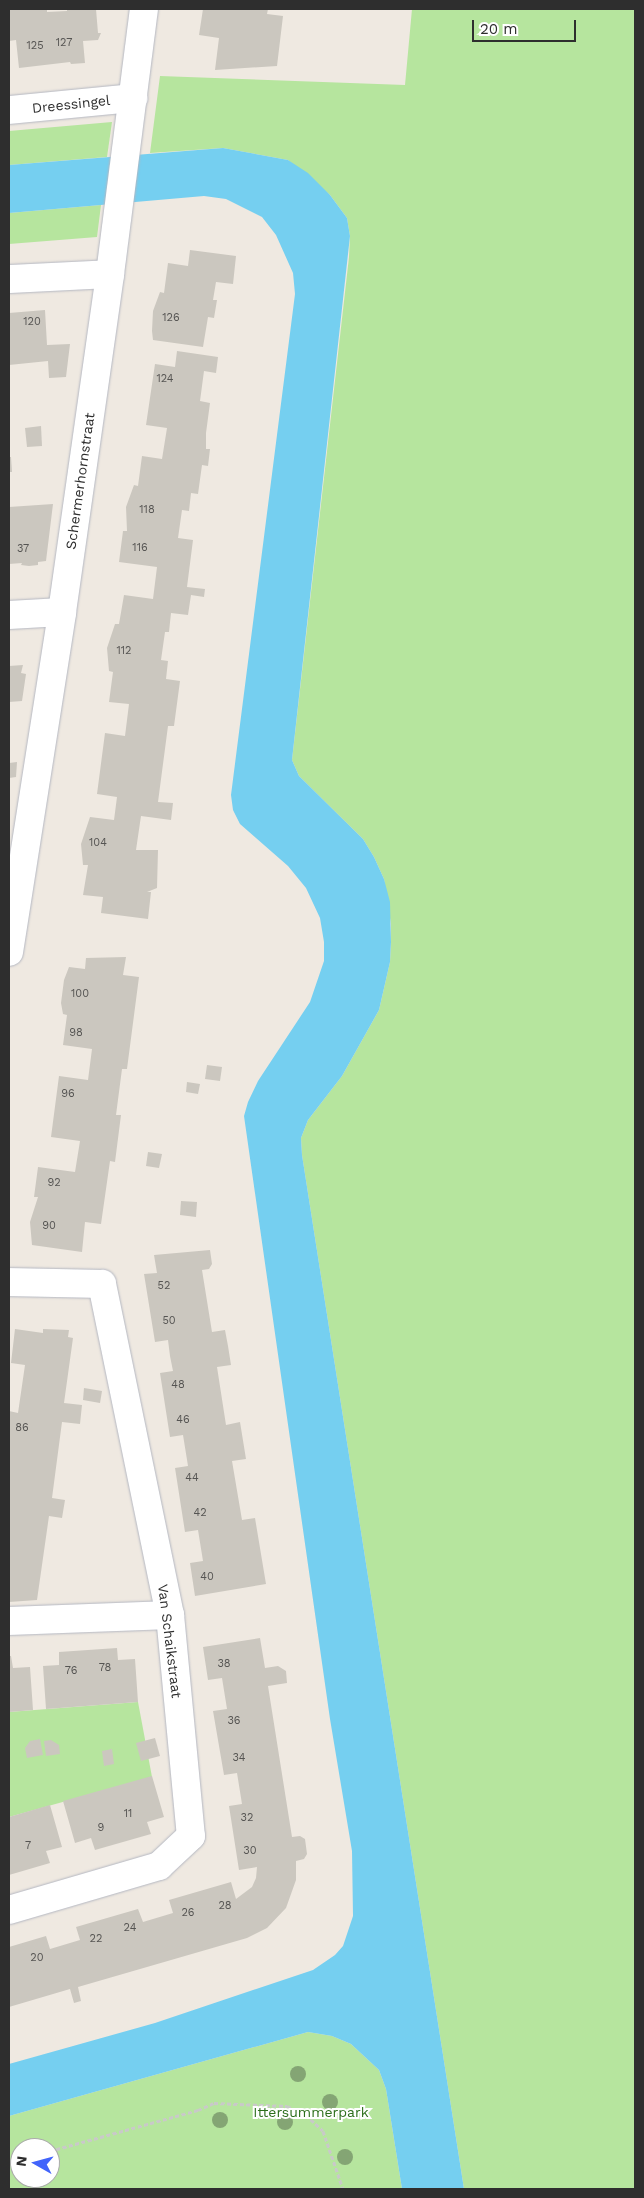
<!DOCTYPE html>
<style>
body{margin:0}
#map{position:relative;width:644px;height:2198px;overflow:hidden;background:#efe9e1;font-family:"Work Sans",sans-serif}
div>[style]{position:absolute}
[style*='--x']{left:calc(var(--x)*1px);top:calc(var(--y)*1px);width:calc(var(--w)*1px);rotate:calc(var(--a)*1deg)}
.green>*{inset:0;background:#b6e59e}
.water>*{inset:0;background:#75cff0}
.building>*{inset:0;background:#cbc7bf}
.path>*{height:3px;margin-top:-1.5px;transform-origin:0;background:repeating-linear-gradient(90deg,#c9c9c9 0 4px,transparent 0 6.5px)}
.roads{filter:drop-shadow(0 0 1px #b4b7c1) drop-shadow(0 0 1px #b4b7c1)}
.minor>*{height:28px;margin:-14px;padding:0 14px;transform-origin:14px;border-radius:14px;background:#fff}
.trees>*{width:16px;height:16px;margin:-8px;border-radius:50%;background:#84a574}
span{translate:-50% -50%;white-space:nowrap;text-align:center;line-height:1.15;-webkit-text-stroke:4px #fff;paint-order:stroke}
.number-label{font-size:11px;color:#555452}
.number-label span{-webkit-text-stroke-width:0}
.street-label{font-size:14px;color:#2e2e2e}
.park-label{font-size:14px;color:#2c6e1b}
.frame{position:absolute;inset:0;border:10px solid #2e2e2e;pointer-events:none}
.north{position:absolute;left:10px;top:2138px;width:50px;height:50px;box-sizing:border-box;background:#fff;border:1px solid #ababab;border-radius:50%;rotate:277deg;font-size:14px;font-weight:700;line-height:20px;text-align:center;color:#2e2e2e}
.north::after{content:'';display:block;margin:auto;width:18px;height:22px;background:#4264fb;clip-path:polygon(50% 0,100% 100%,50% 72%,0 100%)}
.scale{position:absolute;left:472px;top:20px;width:104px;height:22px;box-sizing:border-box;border:2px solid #2e2e2e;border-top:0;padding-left:6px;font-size:15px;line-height:18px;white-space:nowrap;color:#2e2e2e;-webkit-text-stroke:4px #fff;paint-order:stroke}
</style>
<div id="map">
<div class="green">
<i style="clip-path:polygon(412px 9px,635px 9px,635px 2189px,464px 2189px,302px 1155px,301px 1138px,308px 1120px,342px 1076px,379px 1010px,390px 962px,391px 942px,391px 924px,384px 879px,374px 857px,363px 839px,299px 776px,292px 760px,349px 257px,350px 236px,347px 218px,330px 195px,288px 160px,223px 148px,150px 153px,160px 76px,405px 85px)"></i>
<i style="clip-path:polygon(112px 122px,107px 157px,9px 165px,9px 131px)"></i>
<i style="clip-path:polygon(101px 205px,97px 237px,9px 244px,9px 213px)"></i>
<i style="clip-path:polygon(138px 1702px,152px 1777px,9px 1817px,9px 1712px)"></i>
<i style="clip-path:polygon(evenodd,308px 2032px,332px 2036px,351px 2044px,379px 2070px,386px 2089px,402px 2189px,9px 2189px,9px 2116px,308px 2032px,20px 2148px,50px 2148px,50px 2178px,20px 2178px,20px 2148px)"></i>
</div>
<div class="water">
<i style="clip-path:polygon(223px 148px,288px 160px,308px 173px,330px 195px,347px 218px,350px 236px,292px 760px,299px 776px,363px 839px,374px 857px,384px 879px,390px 902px,391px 942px,390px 962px,379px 1010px,342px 1076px,308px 1120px,301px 1138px,302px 1155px,464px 2189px,402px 2189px,386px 2089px,379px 2070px,351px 2044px,332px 2036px,308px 2032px,9px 2116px,9px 2064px,155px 2023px,313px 1970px,335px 1955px,343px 1946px,353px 1916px,352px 1851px,330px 1719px,244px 1116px,248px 1102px,258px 1081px,310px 1002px,324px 961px,324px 942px,320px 918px,306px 888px,288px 866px,240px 824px,233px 810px,231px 795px,295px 294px,293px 273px,276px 235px,262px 217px,226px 199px,204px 196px,9px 213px,9px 165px)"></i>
</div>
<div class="building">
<i style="clip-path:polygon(9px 9px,47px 9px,47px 12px,67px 11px,67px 9px,96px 9px,98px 33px,101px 33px,98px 40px,83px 41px,85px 63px,71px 64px,70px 62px,19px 68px,16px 40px,9px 41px)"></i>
<i style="clip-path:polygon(203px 9px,268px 9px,267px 14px,283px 16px,277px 66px,215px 70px,219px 38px,199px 35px)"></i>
<i style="clip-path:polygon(190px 250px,236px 256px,233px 284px,216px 282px,213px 300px,217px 300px,214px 318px,208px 317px,203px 347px,153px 340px,152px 331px,153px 311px,160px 292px,164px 293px,168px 263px,188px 266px)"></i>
<i style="clip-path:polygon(45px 310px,47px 345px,70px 344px,66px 377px,49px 378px,48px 361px,9px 365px,9px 313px)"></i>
<i style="clip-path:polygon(177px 351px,218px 357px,216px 373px,204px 371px,200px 401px,210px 403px,206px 433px,206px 449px,210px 449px,208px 466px,202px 465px,198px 494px,191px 493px,189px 511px,182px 510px,178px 538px,193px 540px,187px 587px,205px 589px,204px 597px,191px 595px,188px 615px,171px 613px,169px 632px,165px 632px,161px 660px,168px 661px,166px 679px,180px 681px,174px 726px,168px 726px,158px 802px,173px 803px,171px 820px,141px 816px,136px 850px,158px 850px,157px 888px,147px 892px,151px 892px,148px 919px,101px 913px,103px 897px,83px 895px,88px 865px,83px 865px,81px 844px,90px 817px,114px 820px,117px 797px,97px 794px,105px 733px,125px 736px,129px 704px,109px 702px,113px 672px,109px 671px,107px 648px,115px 624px,119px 624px,124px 595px,153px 599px,157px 567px,119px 562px,123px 531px,127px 531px,126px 507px,134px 485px,138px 486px,142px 456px,162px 459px,167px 428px,146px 425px,155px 364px,175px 367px)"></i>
<i style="clip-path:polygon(41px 426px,42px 446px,27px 447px,25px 428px)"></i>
<i style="clip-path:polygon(9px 457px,11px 457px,12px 472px,9px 472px)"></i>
<i style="clip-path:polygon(53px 504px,46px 561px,38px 562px,38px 565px,29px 566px,21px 565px,22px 563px,9px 564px,9px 507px)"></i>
<i style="clip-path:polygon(23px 665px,21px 673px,26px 674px,22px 701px,9px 702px,9px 666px)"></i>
<i style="clip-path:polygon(17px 762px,16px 777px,9px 778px,9px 763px)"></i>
<i style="clip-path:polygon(126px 957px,123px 975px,139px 977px,127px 1069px,122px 1069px,116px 1115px,121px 1115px,115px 1162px,110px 1161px,101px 1224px,85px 1222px,82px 1252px,32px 1245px,30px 1222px,38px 1197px,34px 1197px,38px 1167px,75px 1172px,80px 1141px,51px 1137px,59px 1076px,88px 1080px,92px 1049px,63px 1045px,67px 1015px,63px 1014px,61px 1003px,64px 980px,69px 967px,85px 969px,86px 958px)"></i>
<i style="clip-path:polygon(207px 1065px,222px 1067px,220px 1081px,205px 1079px)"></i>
<i style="clip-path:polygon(187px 1082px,200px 1084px,198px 1094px,186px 1092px)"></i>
<i style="clip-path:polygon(148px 1152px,162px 1154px,159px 1168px,146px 1166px)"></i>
<i style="clip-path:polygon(181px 1201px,197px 1202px,196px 1217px,180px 1215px)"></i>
<i style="clip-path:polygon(210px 1250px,212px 1264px,209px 1269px,202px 1270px,212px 1332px,225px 1330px,228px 1346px,231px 1365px,217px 1367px,226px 1425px,240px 1422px,246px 1459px,232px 1461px,242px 1520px,255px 1518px,266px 1584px,195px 1596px,190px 1563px,203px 1561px,198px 1530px,185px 1532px,175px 1468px,188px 1466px,183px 1435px,170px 1437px,160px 1373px,173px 1371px,170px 1356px,168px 1340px,155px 1342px,144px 1274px,157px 1273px,154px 1255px)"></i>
<i style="clip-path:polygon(15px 1329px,43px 1333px,43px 1329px,69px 1330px,68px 1337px,73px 1338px,64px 1403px,82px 1405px,80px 1424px,62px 1422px,52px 1498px,65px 1500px,62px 1518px,49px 1516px,37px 1600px,9px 1602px,9px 1411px,18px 1413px,25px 1365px,11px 1363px)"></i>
<i style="clip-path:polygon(84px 1388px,102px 1391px,100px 1403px,83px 1400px)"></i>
<i style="clip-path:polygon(260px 1638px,265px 1668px,278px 1666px,286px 1671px,287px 1683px,268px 1686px,292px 1837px,300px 1836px,305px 1839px,307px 1854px,304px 1859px,296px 1861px,296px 1880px,286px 1908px,267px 1928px,247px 1938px,78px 1987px,81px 2001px,74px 2003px,70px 1989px,9px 2007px,9px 1947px,46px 1936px,50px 1949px,80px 1940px,76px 1927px,138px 1909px,143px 1922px,173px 1913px,169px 1900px,231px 1882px,236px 1899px,252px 1887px,256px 1878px,257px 1867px,239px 1870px,229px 1806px,242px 1804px,237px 1773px,224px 1775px,213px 1711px,227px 1709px,222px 1678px,208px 1680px,203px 1647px)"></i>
<i style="clip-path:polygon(117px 1648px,118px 1660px,135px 1659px,138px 1702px,46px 1709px,43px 1666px,59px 1665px,59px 1652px)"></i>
<i style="clip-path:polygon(9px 1656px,11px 1656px,13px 1668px,30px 1667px,33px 1710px,9px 1712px)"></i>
<i style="clip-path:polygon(155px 1738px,160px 1756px,141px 1761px,136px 1743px)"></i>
<i style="clip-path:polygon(40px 1739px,43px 1755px,27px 1758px,25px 1748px,30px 1741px)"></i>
<i style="clip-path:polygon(51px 1740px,59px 1745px,60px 1754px,46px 1756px,44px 1741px)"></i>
<i style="clip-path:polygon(112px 1749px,114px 1764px,104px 1766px,102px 1751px)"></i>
<i style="clip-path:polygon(152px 1776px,164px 1817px,147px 1822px,151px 1834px,95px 1850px,91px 1838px,75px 1843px,63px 1801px)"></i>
<i style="clip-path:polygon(50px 1805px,62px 1847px,46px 1851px,50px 1863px,9px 1875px,9px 1817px)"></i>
</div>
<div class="path">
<i style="--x:50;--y:2151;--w:154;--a:-15.5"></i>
<i style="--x:198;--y:2110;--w:17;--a:-24"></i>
<i style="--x:214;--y:2103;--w:73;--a:2.4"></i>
<i style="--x:287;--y:2106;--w:21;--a:25"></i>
<i style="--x:306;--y:2115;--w:23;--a:43"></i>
<i style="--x:323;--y:2131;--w:61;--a:71"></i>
<i style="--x:9;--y:2162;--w:11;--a:-15"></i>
</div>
<div class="roads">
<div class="minor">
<i style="--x:9;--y:110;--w:125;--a:-5.5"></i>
<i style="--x:9;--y:279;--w:101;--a:-2.8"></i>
<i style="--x:9;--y:615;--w:53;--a:-3.2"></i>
<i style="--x:9;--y:952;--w:344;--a:-81.1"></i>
<i style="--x:62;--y:612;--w:341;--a:-81.9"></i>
<i style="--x:110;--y:274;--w:267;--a:-82.7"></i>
<i style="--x:9;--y:1282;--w:93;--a:1.2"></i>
<i style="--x:102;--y:1284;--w:338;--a:78.4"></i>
<i style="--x:170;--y:1615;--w:222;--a:84.6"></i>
<i style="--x:191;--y:1836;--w:44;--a:136.8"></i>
<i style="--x:159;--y:1866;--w:156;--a:163.7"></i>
<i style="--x:9;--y:1621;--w:161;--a:-2.1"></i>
</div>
</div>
<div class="trees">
<i style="left:298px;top:2074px"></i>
<i style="left:330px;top:2102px"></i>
<i style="left:220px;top:2120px"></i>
<i style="left:285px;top:2122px"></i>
<i style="left:345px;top:2157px"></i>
</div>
<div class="number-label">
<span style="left:64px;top:43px">127</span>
<span style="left:35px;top:46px">125</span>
<span style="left:171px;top:318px">126</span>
<span style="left:32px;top:322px">120</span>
<span style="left:165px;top:379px">124</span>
<span style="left:147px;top:510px">118</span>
<span style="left:140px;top:548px">116</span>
<span style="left:23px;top:549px">37</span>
<span style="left:124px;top:651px">112</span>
<span style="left:98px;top:843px">104</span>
<span style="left:80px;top:994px">100</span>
<span style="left:76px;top:1033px">98</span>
<span style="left:68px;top:1094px">96</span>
<span style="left:54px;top:1183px">92</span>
<span style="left:49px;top:1226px">90</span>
<span style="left:164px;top:1286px">52</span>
<span style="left:169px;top:1321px">50</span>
<span style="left:178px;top:1385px">48</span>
<span style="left:183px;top:1420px">46</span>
<span style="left:22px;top:1428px">86</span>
<span style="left:192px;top:1478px">44</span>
<span style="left:200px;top:1513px">42</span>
<span style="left:207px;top:1577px">40</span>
<span style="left:224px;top:1664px">38</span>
<span style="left:105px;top:1668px">78</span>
<span style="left:71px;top:1671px">76</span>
<span style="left:234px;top:1721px">36</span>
<span style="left:239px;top:1758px">34</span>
<span style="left:128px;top:1814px">11</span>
<span style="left:247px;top:1818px">32</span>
<span style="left:101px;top:1828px">9</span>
<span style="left:28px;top:1846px">7</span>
<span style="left:250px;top:1851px">30</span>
<span style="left:225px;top:1906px">28</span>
<span style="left:188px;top:1913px">26</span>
<span style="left:130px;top:1928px">24</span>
<span style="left:96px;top:1939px">22</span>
<span style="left:37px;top:1958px">20</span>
</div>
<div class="street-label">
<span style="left:71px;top:104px;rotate:-6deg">Dreessingel</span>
<span style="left:80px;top:481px;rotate:-82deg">Schermerhornstraat</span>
<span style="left:170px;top:1641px;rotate:83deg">Van Schaikstraat</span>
</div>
<div class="park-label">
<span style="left:311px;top:2112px">Ittersummerpark</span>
</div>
<div class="frame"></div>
<div class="north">N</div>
<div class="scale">20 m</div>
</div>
